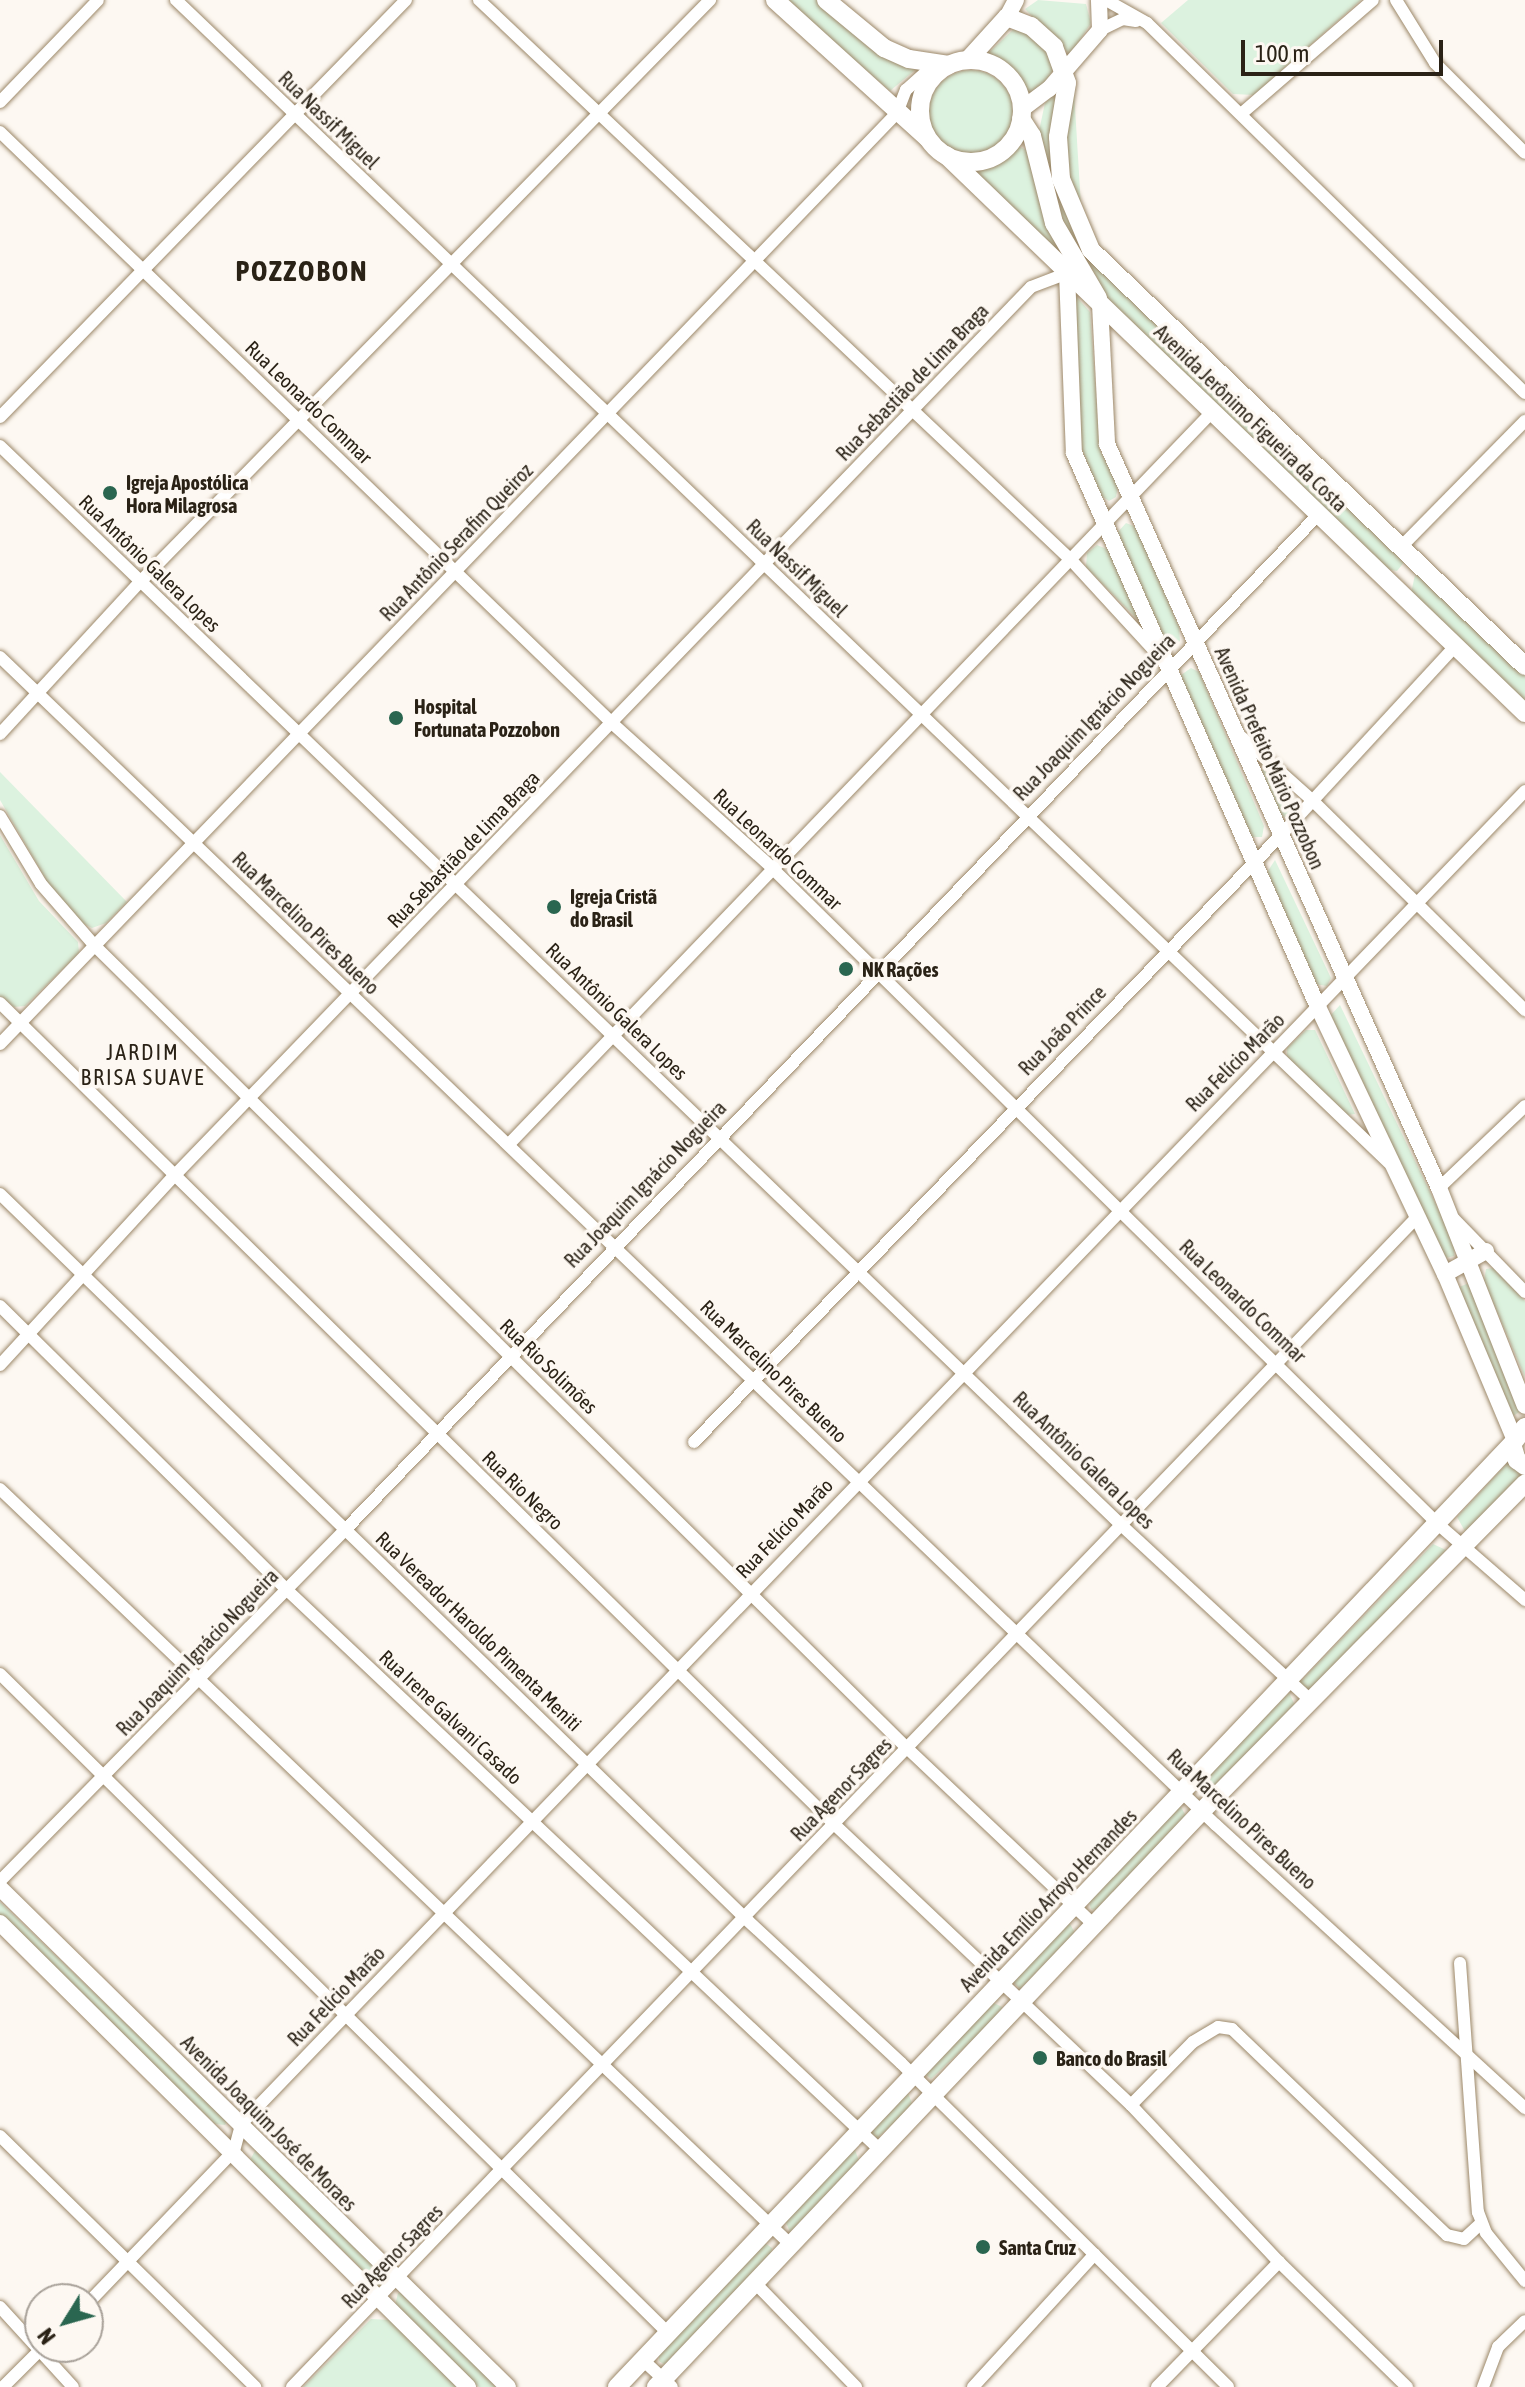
<!DOCTYPE html>
<meta charset="utf-8">
<style>
body{margin:0}
#map{position:relative;width:1525px;height:2387px;overflow:hidden;background:#fdf8f2;font-family:"Asap Condensed",sans-serif}
div>[style]{position:absolute}
[style*='--x']{left:calc(var(--x)*1px);top:calc(var(--y)*1px);width:calc(var(--w)*1px);rotate:calc(var(--a)*1deg)}
.green>*{inset:0;background:#dcf2df}
.round{border-radius:50%}
.roads{filter:drop-shadow(0 0 2px #9c8869) drop-shadow(0 0 2px #9c8869)}
.minor>*{height:12px;margin:-6px;padding:0 6px;transform-origin:6px;border-radius:6px;background:#fff}
.tertiary>*{height:16px;margin:-8px;padding:0 8px;transform-origin:8px;border-radius:8px;background:#fff}
.secondary>*{height:18px;margin:-9px;padding:0 9px;transform-origin:9px;border-radius:9px;background:#fff}
.secondary>.ring{margin:-9px;padding:0;box-sizing:content-box;background:none;border:18px solid #fff;border-radius:50%}
.dots>*{width:22px;height:22px;translate:-50% -50%;box-sizing:border-box;border:4px solid #fdf8f2;border-radius:50%}
span{translate:-50% -50%;white-space:nowrap;text-align:center;line-height:1.15;-webkit-text-stroke:7px #fdf8f2;paint-order:stroke}
.street-label{font-size:20px;color:#2a2216}
.poi-label{font-size:20px;color:#2a2216;font-weight:700}
.left{translate:0 -50%;text-align:left}
.neighbourhood-label{font-size:22px;color:#2a2216;letter-spacing:2px}
.district-label{font-size:28px;color:#2a2216;font-weight:700;letter-spacing:2px}
.north{position:absolute;left:24px;top:2283px;width:80px;height:80px;box-sizing:border-box;background:#fdf8f2;border:2px solid #a9a29a;border-radius:50%;rotate:233deg;font-size:22px;font-weight:700;line-height:32px;text-align:center;color:#2a2216}
.north::after{content:'';display:block;margin:auto;width:28px;height:36px;background:#2a6650;clip-path:polygon(50% 0,100% 100%,50% 72%,0 100%)}
.scale{position:absolute;left:1241px;top:40px;width:202px;height:36px;box-sizing:border-box;border:4px solid #2a2216;border-top:0;padding-left:10px;font-size:24px;line-height:28px;white-space:nowrap;color:#2a2216;-webkit-text-stroke:6px #fdf8f2;paint-order:stroke}
</style>
<div id="map">
<div class="green">
<i style="clip-path:polygon(785px 0,816px 0,868px 47px,915px 70px,890px 91px)"></i>
<i style="clip-path:polygon(1038px 0,1086px 4px,1091px 23px,1070px 55px,1025px 9px)"></i>
<i style="clip-path:polygon(1188px 0,1361px 0,1254px 95px,1233px 94px,1161px 23px)"></i>
<i style="clip-path:polygon(1017px 26px,1040px 39px,1054px 68px,1044px 85px,1024px 97px,1009px 71px,985px 56px)"></i>
<i class="round" style="left:929px;top:70px;width:84px;height:84px"></i>
<i style="clip-path:polygon(1059px 89px,1072px 226px,1405px 561px,1397px 571px,1385px 569px,1105px 302px,1097px 277px,1058px 218px,1039px 131px,1045px 103px)"></i>
<i style="clip-path:polygon(1074px 91px,1082px 223px,1071px 197px,1065px 123px)"></i>
<i style="clip-path:polygon(1017px 145px,1026px 150px,1051px 234px,1078px 271px,971px 170px,998px 163px)"></i>
<i style="clip-path:polygon(1074px 294px,1090px 312px,1100px 450px,1118px 486px,1116px 497px,1109px 501px,1100px 495px,1080px 444px)"></i>
<i style="clip-path:polygon(1126px 523px,1136px 527px,1179px 627px,1180px 641px,1172px 645px,1162px 635px,1117px 533px)"></i>
<i style="clip-path:polygon(1097px 545px,1109px 550px,1145px 627px,1086px 567px,1087px 553px)"></i>
<i style="clip-path:polygon(1415px 575px,1427px 576px,1525px 673px,1525px 706px,1411px 593px)"></i>
<i style="clip-path:polygon(1191px 668px,1199px 672px,1264px 826px,1262px 837px,1252px 837px,1181px 682px,1181px 675px)"></i>
<i style="clip-path:polygon(1263px 769px,1297px 802px,1286px 817px,1277px 815px,1259px 773px)"></i>
<i style="clip-path:polygon(0 772px,127px 902px,106px 923px,92px 928px,82px 923px,52px 890px,0 800px)"></i>
<i style="clip-path:polygon(0 835px,39px 901px,78px 942px,79px 953px,25px 1006px,14px 1007px,0 996px)"></i>
<i style="clip-path:polygon(1275px 860px,1331px 978px,1327px 986px,1315px 984px,1266px 874px)"></i>
<i style="clip-path:polygon(1340px 1005px,1455px 1244px,1454px 1256px,1446px 1258px,1329px 1017px)"></i>
<i style="clip-path:polygon(1306px 1030px,1315px 1030px,1355px 1114px,1347px 1115px,1287px 1057px,1287px 1048px)"></i>
<i style="clip-path:polygon(1493px 1268px,1525px 1301px,1525px 1377px,1484px 1281px,1486px 1269px)"></i>
<i style="clip-path:polygon(1469px 1283px,1521px 1411px,1513px 1416px,1457px 1288px)"></i>
<i style="clip-path:polygon(1511px 1459px,1525px 1472px,1466px 1533px,1457px 1517px)"></i>
<i style="clip-path:polygon(1433px 1544px,1446px 1550px,1309px 1691px,1299px 1683px)"></i>
<i style="clip-path:polygon(1289px 1693px,1296px 1707px,1212px 1794px,1203px 1797px,1198px 1783px)"></i>
<i style="clip-path:polygon(1180px 1805px,1188px 1820px,1098px 1911px,1091px 1909px,1088px 1899px)"></i>
<i style="clip-path:polygon(0 1902px,227px 2121px,225px 2125px,215px 2124px,0 1916px)"></i>
<i style="clip-path:polygon(1069px 1922px,1075px 1933px,1020px 1989px,1013px 1982px)"></i>
<i style="clip-path:polygon(988px 2000px,1002px 2007px,1001px 2013px,931px 2079px,925px 2074px)"></i>
<i style="clip-path:polygon(908px 2093px,913px 2106px,875px 2140px,868px 2134px)"></i>
<i style="clip-path:polygon(854px 2147px,859px 2161px,790px 2232px,784px 2218px)"></i>
<i style="clip-path:polygon(256px 2149px,390px 2280px,381px 2288px,250px 2160px)"></i>
<i style="clip-path:polygon(765px 2243px,772px 2248px,771px 2258px,665px 2365px,659px 2361px,659px 2353px)"></i>
<i style="clip-path:polygon(398px 2293px,401px 2293px,500px 2387px,479px 2387px,395px 2305px)"></i>
<i style="clip-path:polygon(371px 2319px,391px 2320px,458px 2387px,303px 2387px)"></i>
</div>
<div class="roads">
<div class="minor">
<i style="--x:176;--y:0;--w:1680;--a:43.79"></i>
<i style="--x:479;--y:0;--w:815;--a:43.41"></i>
<i style="--x:1071;--y:560;--w:134;--a:47.4"></i>
<i style="--x:1106;--y:0;--w:47;--a:29.3"></i>
<i style="--x:1147;--y:23;--w:529;--a:44.39"></i>
<i style="--x:1396;--y:0;--w:74;--a:58.2"></i>
<i style="--x:1435;--y:63;--w:127;--a:45"></i>
<i style="--x:1100;--y:30;--w:25;--a:-26"></i>
<i style="--x:1123;--y:19;--w:13;--a:9"></i>
<i style="--x:0;--y:102;--w:141;--a:-46.1"></i>
<i style="--x:1241;--y:114;--w:174;--a:-40.8"></i>
<i style="--x:0;--y:132;--w:852;--a:44"></i>
<i style="--x:613;--y:724;--w:213;--a:42.1"></i>
<i style="--x:771;--y:867;--w:939;--a:44.57"></i>
<i style="--x:1440;--y:1526;--w:113;--a:41"></i>
<i style="--x:0;--y:417;--w:582;--a:-45.77"></i>
<i style="--x:0;--y:446;--w:1553;--a:43.9"></i>
<i style="--x:1119;--y:1523;--w:263;--a:42.8"></i>
<i style="--x:1401;--y:547;--w:177;--a:-45.5"></i>
<i style="--x:0;--y:657;--w:1686;--a:43.85"></i>
<i style="--x:1216;--y:1825;--w:419;--a:42.5"></i>
<i style="--x:0;--y:734;--w:207;--a:-47.4"></i>
<i style="--x:140;--y:582;--w:815;--a:-45.6"></i>
<i style="--x:1239;--y:735;--w:99;--a:41.7"></i>
<i style="--x:1313;--y:801;--w:298;--a:44.6"></i>
<i style="--x:0;--y:816;--w:79;--a:58.9"></i>
<i style="--x:41;--y:884;--w:81;--a:49"></i>
<i style="--x:94;--y:945;--w:1144;--a:44.65"></i>
<i style="--x:908;--y:1749;--w:256;--a:43.4"></i>
<i style="--x:0;--y:1003;--w:1170;--a:44.55"></i>
<i style="--x:834;--y:1824;--w:409;--a:43.4"></i>
<i style="--x:1131;--y:2105;--w:216;--a:46.7"></i>
<i style="--x:1279;--y:2262;--w:179;--a:44.3"></i>
<i style="--x:0;--y:1044;--w:1293;--a:-46.07"></i>
<i style="--x:897;--y:113;--w:25;--a:-69"></i>
<i style="--x:906;--y:90;--w:27;--a:-42"></i>
<i style="--x:926;--y:72;--w:12;--a:5"></i>
<i style="--x:510;--y:1143;--w:1013;--a:-46.16"></i>
<i style="--x:1439;--y:1188;--w:119;--a:-43.6"></i>
<i style="--x:0;--y:1194;--w:1039;--a:44.18"></i>
<i style="--x:745;--y:1918;--w:213;--a:42.9"></i>
<i style="--x:901;--y:2063;--w:460;--a:44.7"></i>
<i style="--x:1454;--y:1219;--w:102;--a:45.8"></i>
<i style="--x:0;--y:1306;--w:402;--a:44.7"></i>
<i style="--x:286;--y:1589;--w:817;--a:43.36"></i>
<i style="--x:0;--y:1365;--w:258;--a:-47.4"></i>
<i style="--x:175;--y:1175;--w:1233;--a:-46.05"></i>
<i style="--x:1031;--y:287;--w:39;--a:-21"></i>
<i style="--x:694;--y:1442;--w:843;--a:-45.96"></i>
<i style="--x:1280;--y:836;--w:260;--a:-47.3"></i>
<i style="--x:0;--y:1489;--w:1091;--a:43.7"></i>
<i style="--x:0;--y:1674;--w:940;--a:44.61"></i>
<i style="--x:0;--y:1881;--w:491;--a:-45.5"></i>
<i style="--x:344;--y:1531;--w:1409;--a:-46.21"></i>
<i style="--x:1460;--y:1963;--w:250;--a:85.9"></i>
<i style="--x:1478;--y:2212;--w:22;--a:69"></i>
<i style="--x:1486;--y:2233;--w:62;--a:50.9"></i>
<i style="--x:1131;--y:2105;--w:88;--a:-45.5"></i>
<i style="--x:1193;--y:2042;--w:29;--a:-31"></i>
<i style="--x:1218;--y:2027;--w:14;--a:8"></i>
<i style="--x:1232;--y:2029;--w:298;--a:43.8"></i>
<i style="--x:1447;--y:2235;--w:17;--a:13"></i>
<i style="--x:1464;--y:2239;--w:23;--a:-43"></i>
<i style="--x:0;--y:2136;--w:358;--a:44.5"></i>
<i style="--x:755;--y:2283;--w:145;--a:45.8"></i>
<i style="--x:88;--y:2303;--w:211;--a:-46.2"></i>
<i style="--x:234;--y:2151;--w:28;--a:-75"></i>
<i style="--x:241;--y:2124;--w:1851;--a:-46.07"></i>
<i style="--x:0;--y:2307;--w:108;--a:47.6"></i>
<i style="--x:644;--y:2361;--w:38;--a:43"></i>
<i style="--x:3;--y:2387;--w:57;--a:-45"></i>
<i style="--x:292;--y:2387;--w:1623;--a:-46.12"></i>
<i style="--x:973;--y:2387;--w:180;--a:-47.5"></i>
<i style="--x:1157;--y:2387;--w:175;--a:-45.7"></i>
<i style="--x:1483;--y:2387;--w:43;--a:-69.4"></i>
<i style="--x:1498;--y:2347;--w:37;--a:-44"></i>
</div>
<div class="tertiary">
<i style="--x:1007;--y:17;--w:19;--a:-62"></i>
<i style="--x:1022;--y:109;--w:34;--a:-37"></i>
<i style="--x:1049;--y:89;--w:78;--a:-49.2"></i>
<i style="--x:1100;--y:30;--w:30;--a:-92"></i>
<i style="--x:1067;--y:273;--w:180;--a:87.8"></i>
<i style="--x:1074;--y:453;--w:605;--a:66.23"></i>
<i style="--x:1318;--y:1007;--w:296;--a:64.6"></i>
<i style="--x:1445;--y:1274;--w:178;--a:67.2"></i>
<i style="--x:1100;--y:304;--w:140;--a:87.1"></i>
<i style="--x:1107;--y:444;--w:815;--a:65.95"></i>
<i style="--x:1439;--y:1188;--w:234;--a:68.5"></i>
<i style="--x:1445;--y:1274;--w:47;--a:-29.3"></i>
<i style="--x:0;--y:1888;--w:712;--a:44.49"></i>
<i style="--x:0;--y:1923;--w:659;--a:44.75"></i>
</div>
<div class="secondary">
<i style="--x:775;--y:0;--w:205;--a:42.2"></i>
<i style="--x:826;--y:0;--w:75;--a:39.6"></i>
<i style="--x:884;--y:48;--w:27;--a:24"></i>
<i style="--x:909;--y:59;--w:40;--a:8.5"></i>
<i style="--x:968;--y:60;--w:58;--a:-47.8"></i>
<i style="--x:1007;--y:17;--w:26;--a:21"></i>
<i style="--x:1031;--y:26;--w:31;--a:42"></i>
<i style="--x:1054;--y:47;--w:38;--a:70"></i>
<i style="--x:1067;--y:83;--w:55;--a:99.5"></i>
<i style="--x:1058;--y:137;--w:42;--a:85.9"></i>
<i style="--x:1061;--y:179;--w:77;--a:67.1"></i>
<i style="--x:1091;--y:250;--w:601;--a:43.79"></i>
<i class="ring" style="left:920px;top:60px;width:84px;height:84px"></i>
<i style="--x:1021;--y:119;--w:20;--a:57"></i>
<i style="--x:1032;--y:136;--w:90;--a:75.8"></i>
<i style="--x:1054;--y:223;--w:87;--a:59.6"></i>
<i style="--x:946;--y:155;--w:804;--a:43.94"></i>
<i style="--x:1525;--y:1427;--w:21;--a:127"></i>
<i style="--x:1512;--y:1444;--w:17;--a:73"></i>
<i style="--x:1517;--y:1460;--w:10;--a:37"></i>
<i style="--x:617;--y:2387;--w:1300;--a:-46.5"></i>
<i style="--x:656;--y:2387;--w:794;--a:-46.53"></i>
<i style="--x:1202;--y:1811;--w:460;--a:-45.4"></i>
</div>
</div>
<div class="dots">
<i style="left:110px;top:493px;background:#2a6650"></i>
<i style="left:396px;top:718px;background:#2a6650"></i>
<i style="left:554px;top:907px;background:#2a6650"></i>
<i style="left:846px;top:969px;background:#2a6650"></i>
<i style="left:1040px;top:2058px;background:#2a6650"></i>
<i style="left:983px;top:2247px;background:#2a6650"></i>
</div>
<div class="street-label">
<span style="left:329px;top:120px;rotate:44deg">Rua Nassif Miguel</span>
<span style="left:912px;top:382px;rotate:-46deg">Rua Sebastião de Lima Braga</span>
<span style="left:309px;top:402px;rotate:44deg">Rua Leonardo Commar</span>
<span style="left:1251px;top:418px;rotate:44deg">Avenida Jerônimo Figueira da Costa</span>
<span style="left:456px;top:542px;rotate:-46deg">Rua Antônio Serafim Queiroz</span>
<span style="left:150px;top:563px;rotate:44deg">Rua Antônio Galera Lopes</span>
<span style="left:797px;top:568px;rotate:44deg">Rua Nassif Miguel</span>
<span style="left:1094px;top:717px;rotate:-46deg">Rua Joaquim Ignácio Nogueira</span>
<span style="left:1270px;top:758px;rotate:66deg">Avenida Prefeito Mário Pozzobon</span>
<span style="left:463px;top:849px;rotate:-46deg">Rua Sebastião de Lima Braga</span>
<span style="left:778px;top:849px;rotate:43deg">Rua Leonardo Commar</span>
<span style="left:306px;top:923px;rotate:44deg">Rua Marcelino Pires Bueno</span>
<span style="left:617px;top:1011px;rotate:44deg">Rua Antônio Galera Lopes</span>
<span style="left:1062px;top:1030px;rotate:-46deg">Rua João Prince</span>
<span style="left:1235px;top:1062px;rotate:-45deg">Rua Felício Marão</span>
<span style="left:645px;top:1184px;rotate:-46deg">Rua Joaquim Ignácio Nogueira</span>
<span style="left:1243px;top:1301px;rotate:44deg">Rua Leonardo Commar</span>
<span style="left:549px;top:1366px;rotate:44deg">Rua Rio Solimões</span>
<span style="left:774px;top:1371px;rotate:44deg">Rua Marcelino Pires Bueno</span>
<span style="left:1084px;top:1460px;rotate:44deg">Rua Antônio Galera Lopes</span>
<span style="left:523px;top:1490px;rotate:44deg">Rua Rio Negro</span>
<span style="left:784px;top:1528px;rotate:-46deg">Rua Felício Marão</span>
<span style="left:479px;top:1631px;rotate:44deg">Rua Vereador Haroldo Pimenta Meniti</span>
<span style="left:197px;top:1652px;rotate:-46deg">Rua Joaquim Ignácio Nogueira</span>
<span style="left:451px;top:1717px;rotate:43deg">Rua Irene Galvani Casado</span>
<span style="left:841px;top:1789px;rotate:-46deg">Rua Agenor Sagres</span>
<span style="left:1242px;top:1819px;rotate:43deg">Rua Marcelino Pires Bueno</span>
<span style="left:1048px;top:1900px;rotate:-46deg">Avenida Emílio Arroyo Hernandes</span>
<span style="left:336px;top:1996px;rotate:-46deg">Rua Felício Marão</span>
<span style="left:269px;top:2123px;rotate:45deg">Avenida Joaquim José de Moraes</span>
<span style="left:392px;top:2256px;rotate:-46deg">Rua Agenor Sagres</span>
</div>
<div class="poi-label">
<span class="left" style="left:126px;top:494px">Igreja Apostólica<br>Hora Milagrosa</span>
<span class="left" style="left:414px;top:718px">Hospital<br>Fortunata Pozzobon</span>
<span class="left" style="left:570px;top:908px">Igreja Cristã<br>do Brasil</span>
<span class="left" style="left:862px;top:969px">NK Rações</span>
<span class="left" style="left:1056px;top:2058px">Banco do Brasil</span>
<span class="left" style="left:999px;top:2247px">Santa Cruz</span>
</div>
<div class="neighbourhood-label">
<span style="left:143px;top:1065px">JARDIM<br>BRISA SUAVE</span>
</div>
<div class="district-label">
<span style="left:302px;top:271px">POZZOBON</span>
</div>
<div class="north">N</div>
<div class="scale">100 m</div>
</div>
